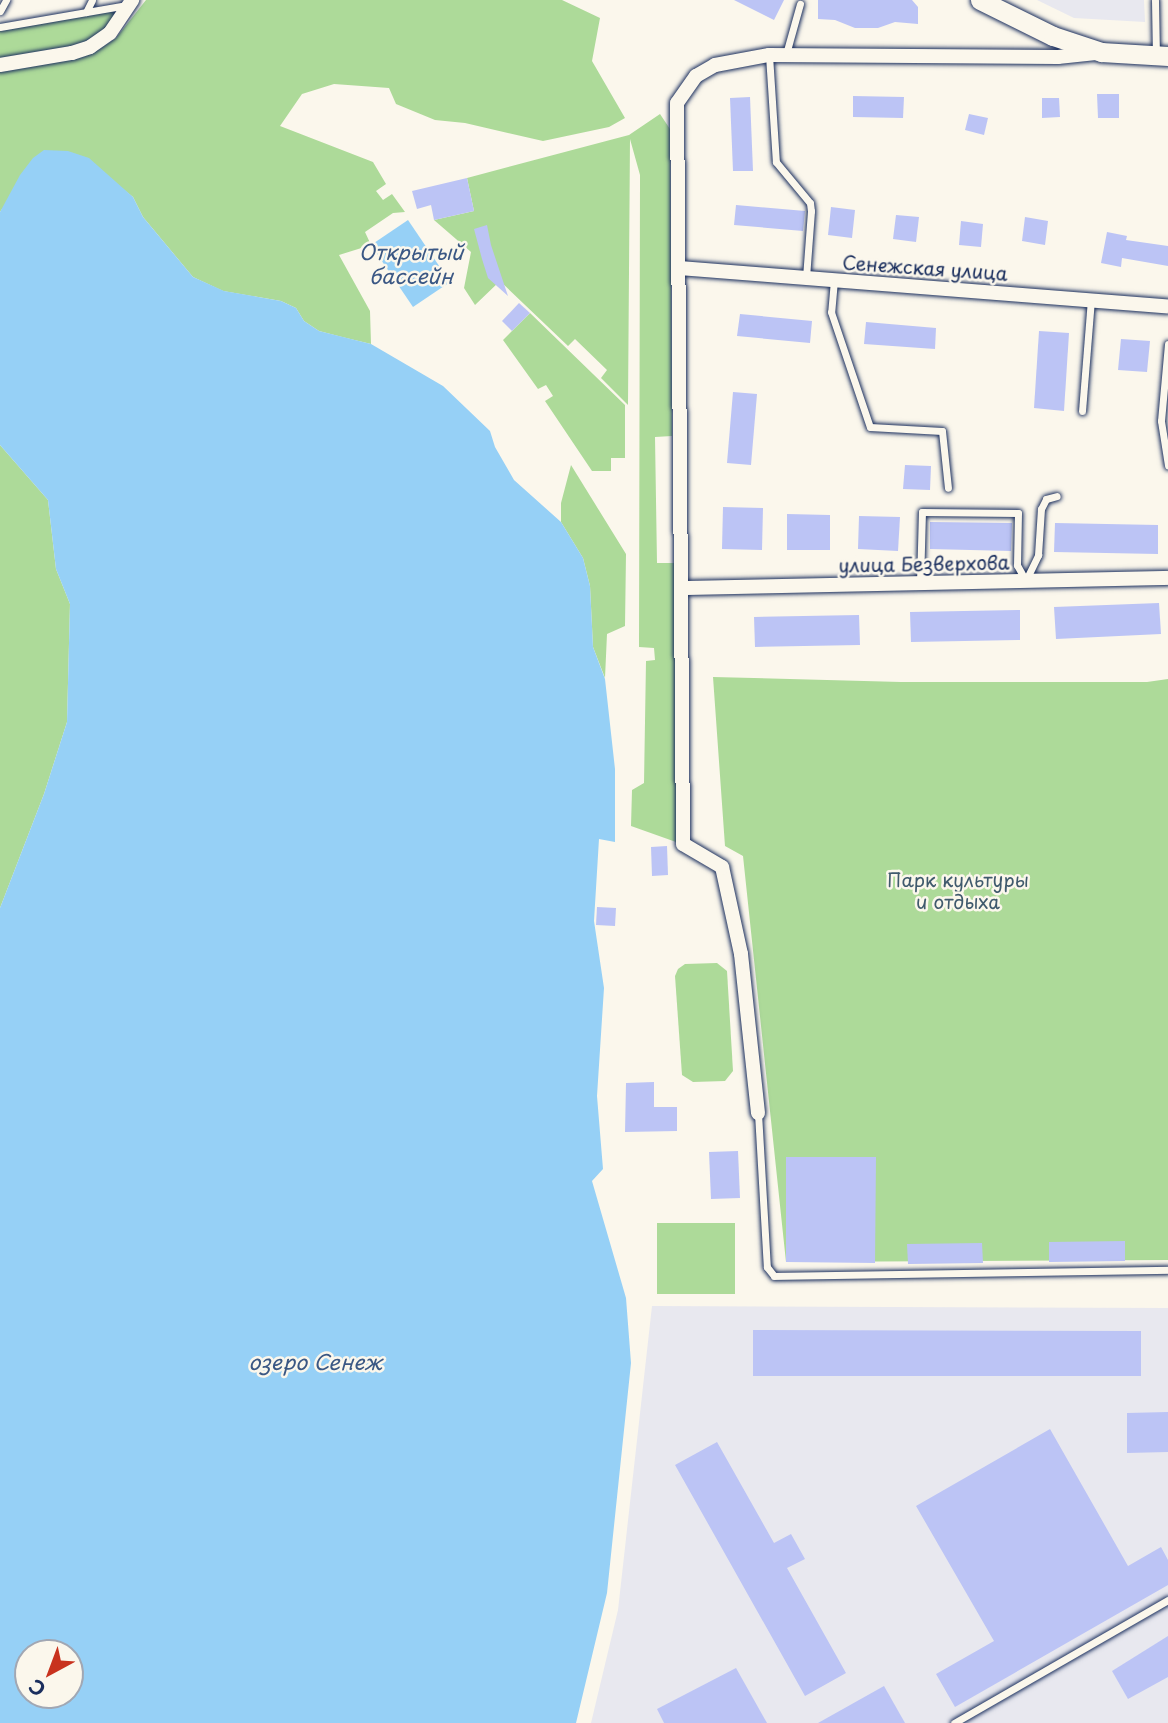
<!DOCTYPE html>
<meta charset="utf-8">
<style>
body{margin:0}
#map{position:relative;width:1168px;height:1723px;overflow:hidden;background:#fbf7ec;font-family:"Playpen Sans",sans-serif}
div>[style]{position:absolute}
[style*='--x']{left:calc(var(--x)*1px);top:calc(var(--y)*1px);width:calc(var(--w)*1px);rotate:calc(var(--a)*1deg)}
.built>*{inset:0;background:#e8e8ef}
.green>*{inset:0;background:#adda99}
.water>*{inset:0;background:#96d0f6}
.building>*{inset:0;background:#bcc4f5}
.roads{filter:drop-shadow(0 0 2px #1b2f5e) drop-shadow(0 0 2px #1b2f5e)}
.lane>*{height:7px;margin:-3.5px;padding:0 3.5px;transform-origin:3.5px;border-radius:3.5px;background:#fbf7ec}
.street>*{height:14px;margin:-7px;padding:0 7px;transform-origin:7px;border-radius:7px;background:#fbf7ec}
.secondary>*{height:19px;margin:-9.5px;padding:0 9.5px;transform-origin:9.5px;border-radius:9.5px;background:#fbf7ec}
span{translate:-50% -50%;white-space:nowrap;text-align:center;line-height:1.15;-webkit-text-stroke:5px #fbf7ec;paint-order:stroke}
.street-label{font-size:19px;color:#1b2f5e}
.park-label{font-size:19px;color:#405a6d}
.water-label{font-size:21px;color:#3a5784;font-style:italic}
.north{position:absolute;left:14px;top:1639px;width:70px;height:70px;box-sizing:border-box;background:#fbf7ec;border:2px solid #a1a7b3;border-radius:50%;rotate:221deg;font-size:19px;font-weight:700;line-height:28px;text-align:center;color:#1b2f5e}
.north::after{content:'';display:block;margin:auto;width:24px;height:32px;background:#c8321e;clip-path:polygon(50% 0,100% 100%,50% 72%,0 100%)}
</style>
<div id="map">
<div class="built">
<i style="clip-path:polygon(1037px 0,1144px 0,1145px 22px,1074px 18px)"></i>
<i style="clip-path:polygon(652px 1306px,1168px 1308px,1168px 1723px,591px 1723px,618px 1610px)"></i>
</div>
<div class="green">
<i style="clip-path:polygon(146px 0,562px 0,600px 18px,592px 61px,625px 118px,609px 127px,543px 141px,465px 123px,435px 120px,396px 104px,389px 88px,334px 84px,302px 94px,280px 126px,373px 162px,386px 184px,376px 191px,383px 200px,392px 194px,405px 212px,393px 213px,365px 232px,371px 245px,339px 255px,370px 311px,371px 344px,342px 337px,319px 331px,304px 321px,296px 308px,281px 301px,223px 291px,193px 277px,143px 217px,133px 197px,114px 182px,7px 202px,0 212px,0 70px,98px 50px,116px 38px)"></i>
<i style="clip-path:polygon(121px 9px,106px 32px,77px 46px,0 60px,0 31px)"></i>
<i style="clip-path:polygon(660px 114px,670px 129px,672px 436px,655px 437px,657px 563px,676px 563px,676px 842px,631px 826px,632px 790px,644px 783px,646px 661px,655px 660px,654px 648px,639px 647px,640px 175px,630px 139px,628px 405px,601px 378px,607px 370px,575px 339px,568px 346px,500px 281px,475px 305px,464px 288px,471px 252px,434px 220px,474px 211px,467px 178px,629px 135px)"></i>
<i style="clip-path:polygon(530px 313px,625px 405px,625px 458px,611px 458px,611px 471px,592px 471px,545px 401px,553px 396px,546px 385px,538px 389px,503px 340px)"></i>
<i style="clip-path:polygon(0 445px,48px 500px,56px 569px,70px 604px,67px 722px,44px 794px,0 908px)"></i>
<i style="clip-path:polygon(571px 465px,626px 554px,625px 626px,607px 634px,605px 678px,593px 647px,590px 586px,583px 558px,561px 522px,561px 503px)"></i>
<i style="clip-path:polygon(713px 677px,901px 682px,1147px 682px,1168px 679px,1168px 1260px,786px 1262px,743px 856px,725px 846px)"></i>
<i style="clip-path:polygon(685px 964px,717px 963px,727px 971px,733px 1071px,725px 1081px,693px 1082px,682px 1075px,675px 976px,678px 969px)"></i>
<i style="clip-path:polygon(657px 1223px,735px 1223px,735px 1294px,657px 1294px)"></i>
</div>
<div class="water">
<i style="clip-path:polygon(evenodd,44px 150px,68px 151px,89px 158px,133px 197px,143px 217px,193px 277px,224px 291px,281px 301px,296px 308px,304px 321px,319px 331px,371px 344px,443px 386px,490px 431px,495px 447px,514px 480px,561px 522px,583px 558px,590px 586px,593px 647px,605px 679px,615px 769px,615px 842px,599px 839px,594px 921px,604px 988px,597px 1096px,603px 1169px,592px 1181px,626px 1298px,631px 1363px,607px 1593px,576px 1723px,0 1723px,0 908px,44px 794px,67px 722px,70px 604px,56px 569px,48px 500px,0 445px,0 212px,20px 175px,33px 158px,44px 150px,70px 1653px,70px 1695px,28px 1695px,28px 1653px,70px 1653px)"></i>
<i style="clip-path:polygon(408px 220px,450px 282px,413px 307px,371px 245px)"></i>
</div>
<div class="building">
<i style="clip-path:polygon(734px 0,784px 0,774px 20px)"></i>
<i style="clip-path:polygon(818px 0,912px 0,918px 7px,918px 24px,895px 22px,878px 28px,855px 28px,835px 20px,818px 19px)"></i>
<i style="clip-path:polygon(1097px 94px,1119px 94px,1119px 118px,1098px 118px)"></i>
<i style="clip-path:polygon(853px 96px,904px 97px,903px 118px,853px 117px)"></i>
<i style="clip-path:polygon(750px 97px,753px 171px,733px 171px,730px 98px)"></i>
<i style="clip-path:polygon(1042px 98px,1059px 98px,1060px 117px,1042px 118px)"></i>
<i style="clip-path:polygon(969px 114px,988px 118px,984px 135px,965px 130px)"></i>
<i style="clip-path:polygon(467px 178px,474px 211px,434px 220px,431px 205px,417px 209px,412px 191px)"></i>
<i style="clip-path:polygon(736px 205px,805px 211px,803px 231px,734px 225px)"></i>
<i style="clip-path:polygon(831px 207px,855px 210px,852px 238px,828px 235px)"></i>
<i style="clip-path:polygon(896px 215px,919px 217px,916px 242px,893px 239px)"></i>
<i style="clip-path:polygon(1025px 217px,1048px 221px,1045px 245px,1022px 241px)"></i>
<i style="clip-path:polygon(961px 221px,983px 224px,981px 247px,959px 245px)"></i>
<i style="clip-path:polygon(487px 225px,491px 245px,508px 296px,488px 278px,482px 259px,474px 229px)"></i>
<i style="clip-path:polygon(1107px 232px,1127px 236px,1126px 240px,1168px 246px,1168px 266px,1122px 258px,1121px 267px,1101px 263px)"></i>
<i style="clip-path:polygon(519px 303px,530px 313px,512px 331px,502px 321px)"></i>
<i style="clip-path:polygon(740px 314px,812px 321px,810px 343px,737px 336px)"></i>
<i style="clip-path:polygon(866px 322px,936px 328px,935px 349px,864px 344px)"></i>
<i style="clip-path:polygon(1039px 331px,1069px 333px,1064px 411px,1034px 408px)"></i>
<i style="clip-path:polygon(1121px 339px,1150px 341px,1147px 372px,1118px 370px)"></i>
<i style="clip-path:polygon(733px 392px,757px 394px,751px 465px,727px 463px)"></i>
<i style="clip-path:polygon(905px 465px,931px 466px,930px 490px,903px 489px)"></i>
<i style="clip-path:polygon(723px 507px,763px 508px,762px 550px,722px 549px)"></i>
<i style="clip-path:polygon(787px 514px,830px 515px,830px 550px,787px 550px)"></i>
<i style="clip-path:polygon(859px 516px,900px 517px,898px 551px,858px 549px)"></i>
<i style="clip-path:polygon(930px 522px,1012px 523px,1011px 551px,930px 549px)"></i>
<i style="clip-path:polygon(1055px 523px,1158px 525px,1158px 554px,1054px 552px)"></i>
<i style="clip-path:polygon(1159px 603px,1161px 634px,1056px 639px,1054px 607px)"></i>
<i style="clip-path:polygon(1020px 610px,1020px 640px,911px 642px,910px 612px)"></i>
<i style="clip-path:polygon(859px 615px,860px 645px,755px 647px,754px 617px)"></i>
<i style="clip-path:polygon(667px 846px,668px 875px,652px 876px,651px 847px)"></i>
<i style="clip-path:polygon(597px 907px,616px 908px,615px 926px,596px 925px)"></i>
<i style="clip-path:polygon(654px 1082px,654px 1107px,677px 1107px,677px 1131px,625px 1132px,626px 1083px)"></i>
<i style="clip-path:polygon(738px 1151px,740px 1198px,711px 1199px,709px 1152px)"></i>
<i style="clip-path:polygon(786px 1157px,876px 1157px,875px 1263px,786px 1262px)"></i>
<i style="clip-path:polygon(1125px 1241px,1125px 1261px,1049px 1262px,1049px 1242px)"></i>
<i style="clip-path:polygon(982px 1243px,983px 1263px,908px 1264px,907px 1244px)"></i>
<i style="clip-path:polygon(753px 1330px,1141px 1331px,1141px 1376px,753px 1376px)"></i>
<i style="clip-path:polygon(1168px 1412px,1168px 1452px,1127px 1453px,1127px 1413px)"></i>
<i style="clip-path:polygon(1050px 1429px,1128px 1566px,1161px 1547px,1168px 1560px,1168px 1585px,955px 1707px,936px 1674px,994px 1641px,916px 1506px)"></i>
<i style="clip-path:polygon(717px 1442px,774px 1543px,791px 1534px,805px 1559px,787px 1568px,846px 1673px,805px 1696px,675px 1465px)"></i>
<i style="clip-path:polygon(1168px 1636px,1168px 1677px,1128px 1699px,1112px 1671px)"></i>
<i style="clip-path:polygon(736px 1668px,767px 1723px,664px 1723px,657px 1709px)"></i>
<i style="clip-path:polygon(884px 1686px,905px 1723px,818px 1723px)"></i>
</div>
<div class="roads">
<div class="lane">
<i style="--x:1155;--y:0;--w:55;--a:89"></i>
<i style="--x:0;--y:11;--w:13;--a:-61"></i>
<i style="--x:86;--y:12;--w:13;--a:-63"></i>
<i style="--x:0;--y:27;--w:129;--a:-9.8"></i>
<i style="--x:786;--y:54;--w:52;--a:-74.4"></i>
<i style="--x:769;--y:55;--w:107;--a:86.3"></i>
<i style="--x:776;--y:162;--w:53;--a:50.3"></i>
<i style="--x:810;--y:203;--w:8;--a:83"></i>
<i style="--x:811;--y:211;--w:67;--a:94.3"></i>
<i style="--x:834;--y:280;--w:32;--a:95"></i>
<i style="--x:831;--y:312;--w:121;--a:71.3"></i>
<i style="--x:870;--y:427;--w:72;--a:3.2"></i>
<i style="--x:942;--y:431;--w:57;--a:84"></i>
<i style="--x:1168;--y:344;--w:77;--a:95.2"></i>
<i style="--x:1161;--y:421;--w:45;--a:81"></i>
<i style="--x:1082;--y:411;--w:111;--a:-85.4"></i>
<i style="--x:1026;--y:580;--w:28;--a:-64"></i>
<i style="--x:1038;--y:555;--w:46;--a:-86.3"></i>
<i style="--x:1041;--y:509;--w:11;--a:-63"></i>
<i style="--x:1046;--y:499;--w:11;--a:-15"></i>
<i style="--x:920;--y:583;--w:71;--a:-88.4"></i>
<i style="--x:922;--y:512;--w:96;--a:0.6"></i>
<i style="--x:1018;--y:513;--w:52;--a:91.1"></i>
<i style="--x:1017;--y:565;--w:18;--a:61"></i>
<i style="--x:758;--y:1113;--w:154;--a:86.7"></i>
<i style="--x:767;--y:1267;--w:11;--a:52"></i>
<i style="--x:774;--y:1276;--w:394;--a:-0.9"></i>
<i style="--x:954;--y:1723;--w:247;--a:-29.9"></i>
</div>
<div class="street">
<i style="--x:0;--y:65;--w:73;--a:-9.5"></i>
<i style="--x:72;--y:53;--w:19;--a:-18"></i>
<i style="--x:90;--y:47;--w:24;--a:-35"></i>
<i style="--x:110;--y:33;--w:40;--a:-56"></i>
<i style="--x:680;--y:268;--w:489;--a:4.5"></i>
<i style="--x:682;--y:588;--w:486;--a:-1.2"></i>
<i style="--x:758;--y:1113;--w:160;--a:-96.1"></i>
<i style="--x:741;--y:954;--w:89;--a:-102.3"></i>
<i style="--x:722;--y:867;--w:45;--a:-149.5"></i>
<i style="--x:683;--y:844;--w:741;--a:-90.46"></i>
<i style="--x:677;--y:103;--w:33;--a:-55"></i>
<i style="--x:696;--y:76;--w:22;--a:-30"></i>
<i style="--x:715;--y:65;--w:55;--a:-10.5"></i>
<i style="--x:769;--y:55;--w:289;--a:0.4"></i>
<i style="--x:1058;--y:57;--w:38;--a:-6"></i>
</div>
<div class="secondary">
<i style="--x:980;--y:0;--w:81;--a:26.3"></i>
<i style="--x:1053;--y:36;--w:51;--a:18.4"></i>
<i style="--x:1101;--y:52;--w:67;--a:3.4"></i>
</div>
</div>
<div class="street-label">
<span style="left:925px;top:268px;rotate:4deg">Сенежская улица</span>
<span style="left:924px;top:564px;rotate:-1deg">улица Безверхова</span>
</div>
<div class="park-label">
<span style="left:958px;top:891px">Парк культуры<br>и отдыха</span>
</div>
<div class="water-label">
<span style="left:411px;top:263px">Открытый<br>бассейн</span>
<span style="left:315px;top:1361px">озеро Сенеж</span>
</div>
<div class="north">С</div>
</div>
